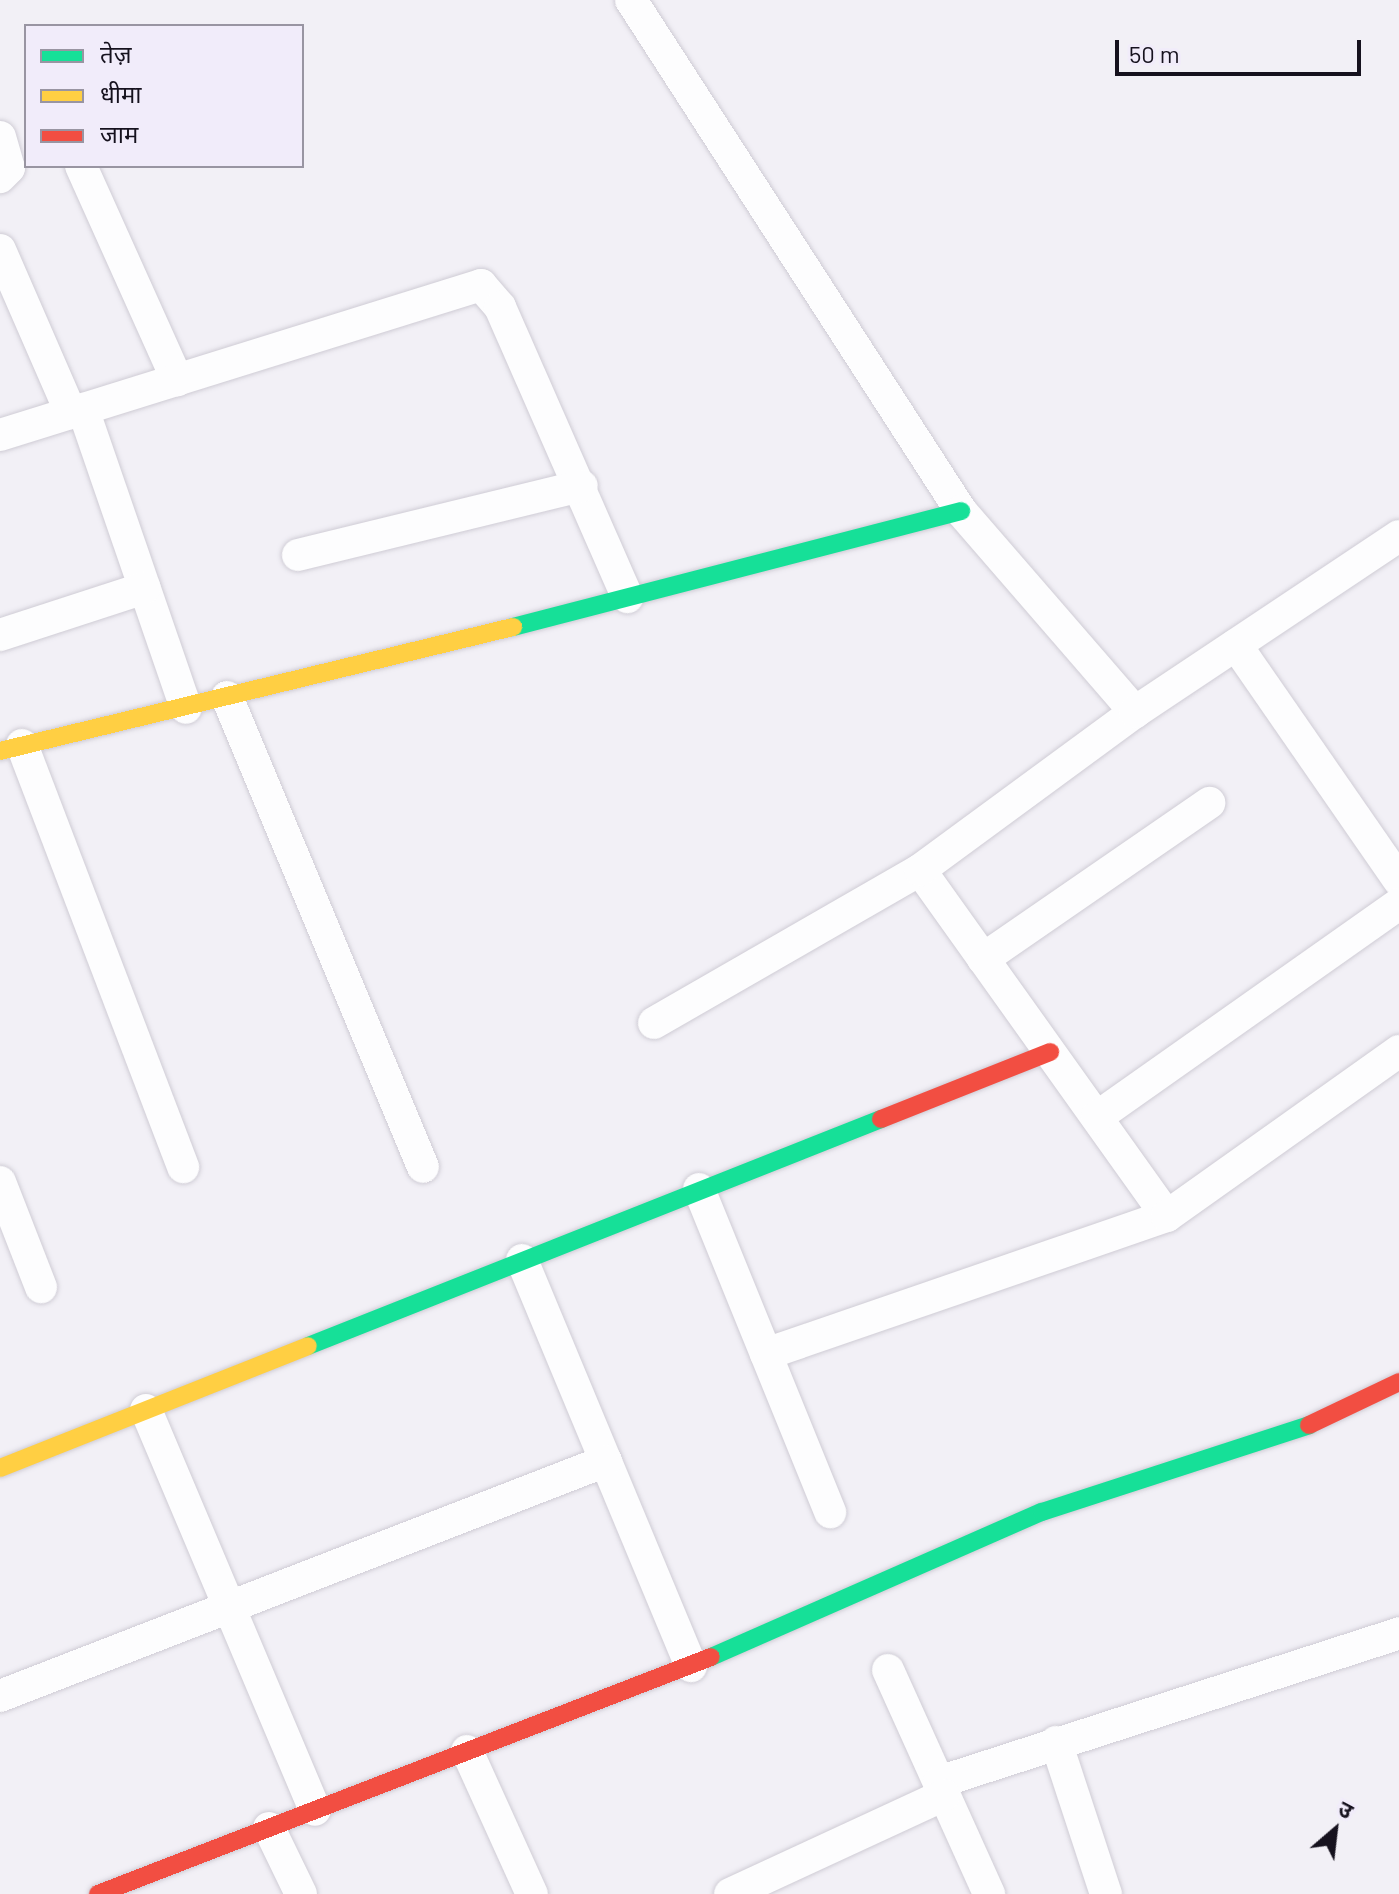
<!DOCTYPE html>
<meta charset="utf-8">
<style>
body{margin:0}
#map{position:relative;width:1399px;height:1894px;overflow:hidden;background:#f2f0f6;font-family:Barlow,"Noto Sans Devanagari",sans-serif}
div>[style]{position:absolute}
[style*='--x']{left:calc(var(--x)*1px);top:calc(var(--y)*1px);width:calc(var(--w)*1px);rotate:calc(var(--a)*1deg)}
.roads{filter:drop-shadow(0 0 2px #cfccd5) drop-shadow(0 0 2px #cfccd5)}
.street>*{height:32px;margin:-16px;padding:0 16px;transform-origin:16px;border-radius:16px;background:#fdfdfe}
.fast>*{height:18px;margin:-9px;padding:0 9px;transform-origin:9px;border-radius:9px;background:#16e098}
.slow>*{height:18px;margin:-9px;padding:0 9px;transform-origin:9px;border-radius:9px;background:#ffcf43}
.jam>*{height:18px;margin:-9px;padding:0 9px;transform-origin:9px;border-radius:9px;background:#f24e42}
span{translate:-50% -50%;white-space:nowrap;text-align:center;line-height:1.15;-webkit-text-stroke:8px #f1ecfa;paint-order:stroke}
.legend{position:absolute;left:24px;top:24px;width:280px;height:144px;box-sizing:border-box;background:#f1ecfa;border:2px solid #9995a2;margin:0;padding:10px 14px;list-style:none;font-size:24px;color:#16121e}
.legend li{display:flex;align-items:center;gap:16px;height:40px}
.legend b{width:40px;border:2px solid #9995a2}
.north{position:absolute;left:1295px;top:1790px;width:80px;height:80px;-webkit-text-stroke:6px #f1ecfa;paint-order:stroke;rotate:28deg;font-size:22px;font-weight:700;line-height:32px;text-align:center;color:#16121e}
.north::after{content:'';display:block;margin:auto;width:28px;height:36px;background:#16121e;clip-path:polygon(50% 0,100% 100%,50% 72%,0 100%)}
.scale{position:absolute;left:1115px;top:40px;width:246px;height:36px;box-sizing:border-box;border:4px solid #16121e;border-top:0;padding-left:10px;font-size:24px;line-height:28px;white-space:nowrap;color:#16121e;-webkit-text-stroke:6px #f1ecfa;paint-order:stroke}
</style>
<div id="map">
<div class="roads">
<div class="street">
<i style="--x:631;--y:0;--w:608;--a:57.15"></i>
<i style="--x:961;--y:511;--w:266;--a:49.1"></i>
<i style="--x:0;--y:137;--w:32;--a:74"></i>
<i style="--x:9;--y:168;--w:13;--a:135"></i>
<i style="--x:81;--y:166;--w:235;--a:65.8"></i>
<i style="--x:0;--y:250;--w:178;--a:66.5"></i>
<i style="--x:83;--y:409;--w:316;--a:71"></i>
<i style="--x:0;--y:435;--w:504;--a:-17.32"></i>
<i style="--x:481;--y:285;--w:29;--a:49"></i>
<i style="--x:500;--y:307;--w:317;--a:66.3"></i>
<i style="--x:298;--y:555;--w:292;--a:-13.7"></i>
<i style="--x:0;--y:635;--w:152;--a:-18"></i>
<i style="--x:1236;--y:645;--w:286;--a:55.3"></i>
<i style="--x:227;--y:697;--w:509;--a:67.36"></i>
<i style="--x:22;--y:745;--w:452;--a:69.1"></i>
<i style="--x:920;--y:870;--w:425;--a:54.5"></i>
<i style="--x:983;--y:959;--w:275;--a:-34.6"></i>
<i style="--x:654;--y:1023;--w:307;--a:-29.9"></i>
<i style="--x:920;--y:870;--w:267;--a:-36.3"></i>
<i style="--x:1135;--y:712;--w:317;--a:-33.7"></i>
<i style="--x:1097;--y:1117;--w:370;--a:-35.2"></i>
<i style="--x:0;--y:1182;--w:113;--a:68.7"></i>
<i style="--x:699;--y:1189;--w:349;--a:67.9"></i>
<i style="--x:522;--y:1260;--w:440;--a:67.4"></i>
<i style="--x:766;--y:1354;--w:424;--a:-19"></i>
<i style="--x:1167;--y:1216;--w:285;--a:-35.4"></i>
<i style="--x:146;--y:1410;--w:434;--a:67.1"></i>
<i style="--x:888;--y:1670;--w:246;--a:65.7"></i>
<i style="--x:0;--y:1696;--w:650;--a:-21.2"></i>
<i style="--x:1056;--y:1742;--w:160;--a:71.8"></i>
<i style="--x:467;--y:1751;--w:157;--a:65.6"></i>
<i style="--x:939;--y:1782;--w:484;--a:-17.9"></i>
<i style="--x:269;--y:1828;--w:73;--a:64.1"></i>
<i style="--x:730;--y:1894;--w:236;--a:-24.8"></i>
</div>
<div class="fast">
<i style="--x:513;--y:627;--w:463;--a:-14.5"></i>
<i style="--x:308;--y:1346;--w:616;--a:-21.61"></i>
<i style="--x:711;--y:1657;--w:361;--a:-23.7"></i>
<i style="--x:1042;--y:1512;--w:281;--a:-18"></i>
</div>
<div class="slow">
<i style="--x:0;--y:751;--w:528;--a:-13.59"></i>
<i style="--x:0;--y:1468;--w:331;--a:-21.6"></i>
</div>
<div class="jam">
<i style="--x:881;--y:1119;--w:182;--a:-21.6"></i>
<i style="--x:1309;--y:1425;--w:100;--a:-25.5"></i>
<i style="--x:98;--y:1894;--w:657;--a:-21.14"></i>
</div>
</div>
<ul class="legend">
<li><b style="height:10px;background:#16e098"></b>तेज़</li>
<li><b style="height:10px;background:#ffcf43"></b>धीमा</li>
<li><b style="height:10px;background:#f24e42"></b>जाम</li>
</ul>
<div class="north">उ</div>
<div class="scale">50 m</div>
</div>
